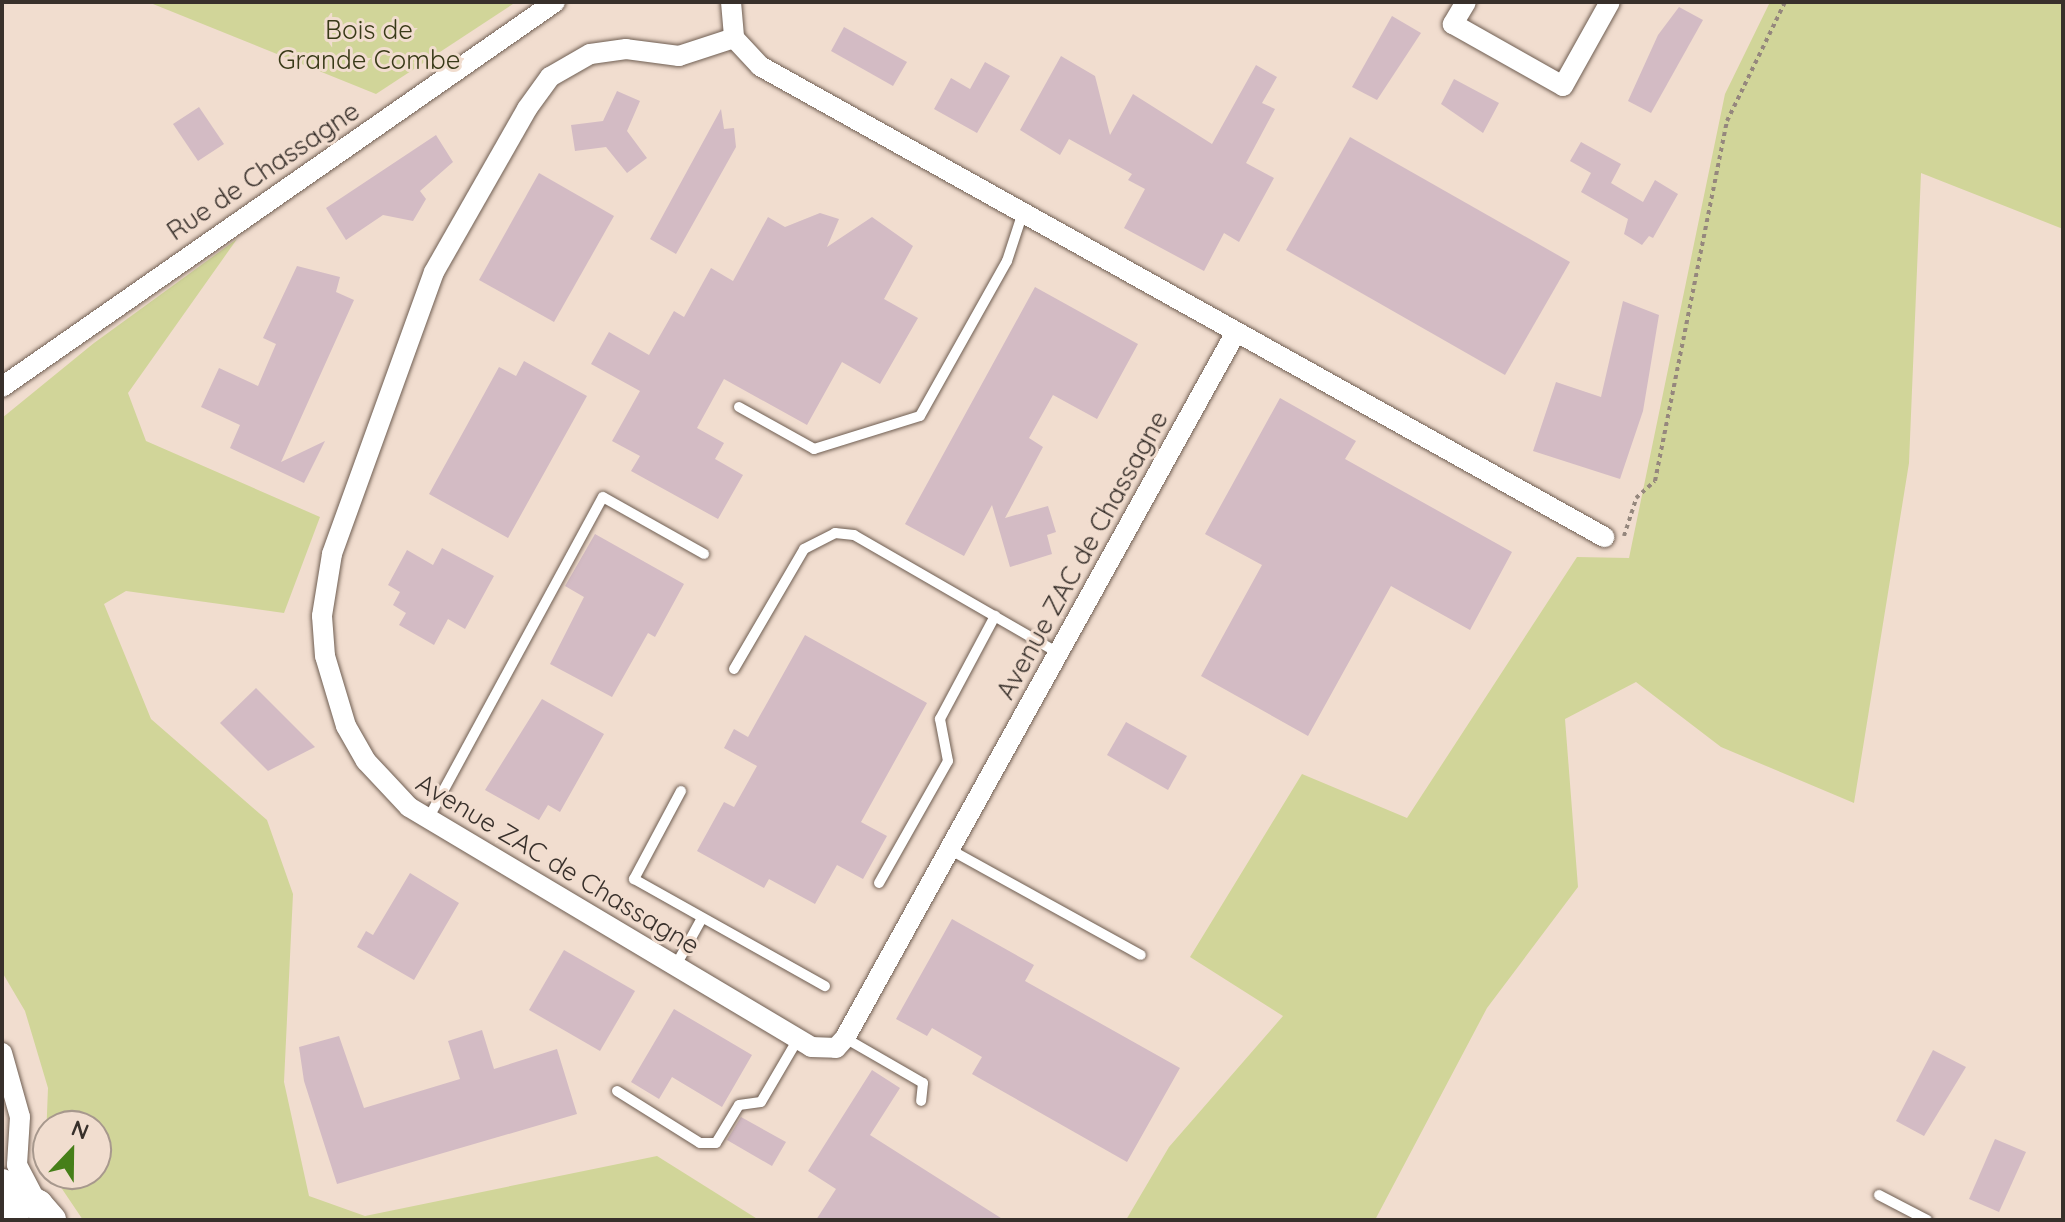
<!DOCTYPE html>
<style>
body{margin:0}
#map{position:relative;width:2065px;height:1222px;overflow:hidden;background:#f1ddcf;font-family:Quicksand,sans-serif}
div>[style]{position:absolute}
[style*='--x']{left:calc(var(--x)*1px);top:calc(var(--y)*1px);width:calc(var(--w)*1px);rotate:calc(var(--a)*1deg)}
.green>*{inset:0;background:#d1d599}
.building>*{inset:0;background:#d3bbc4}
.path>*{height:4px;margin-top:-2px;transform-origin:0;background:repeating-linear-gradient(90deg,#95877d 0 4px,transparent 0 8px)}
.roads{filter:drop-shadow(0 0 2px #6f5e52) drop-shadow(0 0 2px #6f5e52)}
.lane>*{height:10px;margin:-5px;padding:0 5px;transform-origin:5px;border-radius:5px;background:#fff}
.street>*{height:20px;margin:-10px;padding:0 10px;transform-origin:10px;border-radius:10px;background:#fff}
.secondary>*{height:30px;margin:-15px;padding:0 15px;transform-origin:15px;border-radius:15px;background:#fff}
span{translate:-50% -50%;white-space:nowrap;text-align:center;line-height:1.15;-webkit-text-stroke:6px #f1ddcf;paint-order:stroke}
.park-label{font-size:26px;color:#393a18}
.street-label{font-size:26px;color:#38302b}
.frame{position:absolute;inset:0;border:4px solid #38302b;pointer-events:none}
.north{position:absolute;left:32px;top:1110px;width:80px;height:80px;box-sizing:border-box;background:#f1ddcf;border:2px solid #a7988d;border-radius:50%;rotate:22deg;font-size:22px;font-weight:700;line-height:32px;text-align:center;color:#38302b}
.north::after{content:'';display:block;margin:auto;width:28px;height:36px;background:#467f19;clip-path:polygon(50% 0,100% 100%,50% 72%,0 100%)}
</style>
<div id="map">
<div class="green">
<i style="clip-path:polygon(148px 2px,516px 2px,376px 94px)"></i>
<i style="clip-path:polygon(1770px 2px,2063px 2px,2063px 229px,1921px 173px,1909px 463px,1854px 803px,1721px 747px,1636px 682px,1565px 719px,1578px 887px,1487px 1008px,1375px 1220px,1126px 1220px,1169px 1147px,1283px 1016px,1190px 957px,1302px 774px,1407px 818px,1577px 557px,1629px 558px,1725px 94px)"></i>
<i style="clip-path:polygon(237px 239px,128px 393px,146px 441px,320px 517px,284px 613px,126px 591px,104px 604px,151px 719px,267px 820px,293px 894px,284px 1082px,309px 1196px,365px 1216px,657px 1156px,759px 1220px,83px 1220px,52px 1174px,96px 1174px,96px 1126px,48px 1126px,48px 1169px,45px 1164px,48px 1088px,25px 1011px,2px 972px,2px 418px,94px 343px)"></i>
</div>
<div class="building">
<i style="clip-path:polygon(1679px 7px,1703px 20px,1651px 113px,1628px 101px,1658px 35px)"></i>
<i style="clip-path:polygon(1392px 16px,1421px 33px,1377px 100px,1352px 87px)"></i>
<i style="clip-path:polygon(844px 27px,907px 62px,893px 86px,831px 51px)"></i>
<i style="clip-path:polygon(1061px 56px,1095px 76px,1110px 135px,1133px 94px,1212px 144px,1256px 65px,1277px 77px,1262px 103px,1275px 109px,1246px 163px,1274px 178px,1239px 242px,1224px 233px,1204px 271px,1124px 228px,1145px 189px,1128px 180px,1132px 174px,1069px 139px,1060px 155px,1020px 130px)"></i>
<i style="clip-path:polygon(985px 62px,1010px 76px,977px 133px,934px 109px,951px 78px,970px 89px)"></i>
<i style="clip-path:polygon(1454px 79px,1499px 103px,1483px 133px,1441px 104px)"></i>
<i style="clip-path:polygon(617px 91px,640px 101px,627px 131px,647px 158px,627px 173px,606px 147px,575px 151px,571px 125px,603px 121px)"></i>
<i style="clip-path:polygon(199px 107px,224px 144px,198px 161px,173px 124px)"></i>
<i style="clip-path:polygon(721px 109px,724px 129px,734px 128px,736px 147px,676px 254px,650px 239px)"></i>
<i style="clip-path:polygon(436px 135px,453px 162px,420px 191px,426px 199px,413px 221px,383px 215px,346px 240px,326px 208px)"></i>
<i style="clip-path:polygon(1350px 137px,1570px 262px,1505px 375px,1286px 250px)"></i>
<i style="clip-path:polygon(1581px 142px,1621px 164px,1611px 183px,1643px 202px,1655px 180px,1678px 194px,1653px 238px,1649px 236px,1642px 245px,1624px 234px,1628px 219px,1581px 192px,1591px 173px,1570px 161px)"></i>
<i style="clip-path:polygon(539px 173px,614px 216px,554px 322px,479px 280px)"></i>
<i style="clip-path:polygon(820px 213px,839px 219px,827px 247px,872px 217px,913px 246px,884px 299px,918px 318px,880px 384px,842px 362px,807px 425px,724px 379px,697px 428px,724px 443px,715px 459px,743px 475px,718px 519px,631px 471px,640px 456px,612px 441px,640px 391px,591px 364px,609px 332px,649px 355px,674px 311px,684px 317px,711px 268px,733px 281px,768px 217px,785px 227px)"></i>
<i style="clip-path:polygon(297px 266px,340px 277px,336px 292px,354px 300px,281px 462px,325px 441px,304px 483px,230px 448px,240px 425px,201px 407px,219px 368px,258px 386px,276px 344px,263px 338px)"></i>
<i style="clip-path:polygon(1035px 287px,1138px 344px,1097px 419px,1053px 395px,1029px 438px,1043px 447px,1005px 518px,1048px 506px,1056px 532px,1047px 535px,1052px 554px,1010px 567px,992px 505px,964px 556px,905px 524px)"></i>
<i style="clip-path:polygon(1623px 301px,1659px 315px,1643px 411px,1620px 479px,1533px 451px,1556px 382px,1601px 397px)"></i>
<i style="clip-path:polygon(524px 361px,587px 396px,508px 538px,429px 494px,499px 367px,516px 376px)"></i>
<i style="clip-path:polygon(1280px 398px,1356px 441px,1345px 459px,1512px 552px,1470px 630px,1391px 586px,1308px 736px,1201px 676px,1262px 565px,1205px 534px)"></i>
<i style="clip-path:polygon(595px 534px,684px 584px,655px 637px,648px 633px,612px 697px,550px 664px,584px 597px,565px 586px)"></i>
<i style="clip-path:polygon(442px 548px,494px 576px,465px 629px,448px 619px,434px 645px,399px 625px,406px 613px,393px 605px,400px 592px,388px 585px,407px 550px,433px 565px)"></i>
<i style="clip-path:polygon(805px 635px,927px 703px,861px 822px,887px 836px,863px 879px,837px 865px,815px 904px,769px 879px,764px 888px,697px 851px,724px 802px,734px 807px,757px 766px,724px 748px,734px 729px,748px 737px)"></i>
<i style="clip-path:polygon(256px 688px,315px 747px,268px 771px,220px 723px)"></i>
<i style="clip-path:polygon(542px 699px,604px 734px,560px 812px,548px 805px,539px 820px,485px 790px)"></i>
<i style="clip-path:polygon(1126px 722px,1187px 756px,1168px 790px,1107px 755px)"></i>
<i style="clip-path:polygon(410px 873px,459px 903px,414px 980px,357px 947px,366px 931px,373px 935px)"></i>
<i style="clip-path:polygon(952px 919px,1034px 965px,1025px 981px,1180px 1068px,1127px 1162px,972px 1074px,982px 1057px,932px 1028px,927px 1036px,896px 1019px)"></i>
<i style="clip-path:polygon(564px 950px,635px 991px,600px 1051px,529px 1010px)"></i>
<i style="clip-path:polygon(674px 1009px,752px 1055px,722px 1107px,672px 1077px,659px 1099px,631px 1082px)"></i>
<i style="clip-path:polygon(482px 1030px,494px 1069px,557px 1049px,577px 1114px,337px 1184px,304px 1081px,299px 1047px,339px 1036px,364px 1108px,460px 1079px,448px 1041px)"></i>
<i style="clip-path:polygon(1933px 1050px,1966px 1067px,1924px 1136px,1896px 1121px)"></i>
<i style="clip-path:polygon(872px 1070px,900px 1088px,870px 1135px,1004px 1220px,816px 1220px,836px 1189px,808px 1171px)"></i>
<i style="clip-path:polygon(741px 1117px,786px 1142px,772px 1166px,727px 1140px)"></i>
<i style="clip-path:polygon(1995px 1139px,2026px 1152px,1999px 1212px,1969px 1199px)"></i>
</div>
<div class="path">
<i style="--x:1624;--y:536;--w:40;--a:-72"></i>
<i style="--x:1636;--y:498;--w:25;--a:-42"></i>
<i style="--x:1655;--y:481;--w:367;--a:-78.7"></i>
<i style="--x:1727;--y:121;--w:132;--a:-64"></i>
</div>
<div class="roads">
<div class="lane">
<i style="--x:739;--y:407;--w:86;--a:29.2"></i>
<i style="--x:814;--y:449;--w:111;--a:-17.3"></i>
<i style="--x:920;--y:416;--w:178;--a:-60.7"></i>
<i style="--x:1007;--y:261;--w:52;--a:-71.9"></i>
<i style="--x:734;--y:669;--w:139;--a:-59.7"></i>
<i style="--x:804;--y:549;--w:35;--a:-27"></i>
<i style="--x:835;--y:533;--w:19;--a:6"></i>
<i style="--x:854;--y:535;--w:236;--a:30"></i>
<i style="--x:681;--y:791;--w:100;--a:118.1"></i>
<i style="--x:634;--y:879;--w:219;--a:29.3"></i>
<i style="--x:428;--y:819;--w:366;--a:-61.5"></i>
<i style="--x:603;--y:497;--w:116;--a:29.4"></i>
<i style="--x:949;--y:849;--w:219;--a:28.9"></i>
<i style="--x:879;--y:883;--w:140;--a:-60.5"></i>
<i style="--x:948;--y:761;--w:43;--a:-100.8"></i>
<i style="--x:940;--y:719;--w:117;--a:-61.9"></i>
<i style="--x:675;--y:967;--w:56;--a:-61.1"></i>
<i style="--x:845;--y:1038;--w:90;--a:30"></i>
<i style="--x:923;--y:1083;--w:18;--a:96"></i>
<i style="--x:617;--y:1091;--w:98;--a:32.1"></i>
<i style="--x:700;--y:1143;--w:16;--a:0"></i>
<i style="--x:716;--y:1143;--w:44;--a:-58.8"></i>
<i style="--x:739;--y:1105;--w:22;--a:-8"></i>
<i style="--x:761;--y:1102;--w:73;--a:-59.6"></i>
<i style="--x:1879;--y:1195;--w:54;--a:27.5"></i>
</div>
<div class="street">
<i style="--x:731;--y:2;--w:36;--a:85"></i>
<i style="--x:734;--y:38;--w:38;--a:47"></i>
<i style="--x:760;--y:66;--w:967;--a:29.16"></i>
<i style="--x:1466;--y:2;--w:26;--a:121"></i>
<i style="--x:1453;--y:24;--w:126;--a:29.4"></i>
<i style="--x:1563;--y:86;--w:96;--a:-60.8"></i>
<i style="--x:734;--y:38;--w:58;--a:161.9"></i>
<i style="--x:679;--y:56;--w:53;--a:-172.5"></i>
<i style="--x:626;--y:49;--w:36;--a:172"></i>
<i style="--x:590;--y:54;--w:46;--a:150.1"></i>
<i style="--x:550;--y:77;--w:39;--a:126"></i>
<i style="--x:527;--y:109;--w:188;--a:119.7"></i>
<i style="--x:434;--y:272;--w:300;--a:109.9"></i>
<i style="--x:332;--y:554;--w:63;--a:99.2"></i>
<i style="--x:322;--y:616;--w:40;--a:85.7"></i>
<i style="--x:325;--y:656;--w:73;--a:73.3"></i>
<i style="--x:346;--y:726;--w:40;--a:60.3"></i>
<i style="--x:366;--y:761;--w:63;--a:46.9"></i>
<i style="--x:409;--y:807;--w:468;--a:30.8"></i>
<i style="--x:811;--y:1047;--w:25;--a:2"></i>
<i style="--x:836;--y:1048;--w:13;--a:-48"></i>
<i style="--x:845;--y:1038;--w:807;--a:-61.02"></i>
<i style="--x:2;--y:387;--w:674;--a:-34.85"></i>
<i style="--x:2;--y:1053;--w:66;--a:74.3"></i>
<i style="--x:20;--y:1117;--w:48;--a:93.6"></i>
<i style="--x:17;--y:1165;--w:45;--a:62.3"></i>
</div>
<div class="secondary">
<i style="--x:2;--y:1184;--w:42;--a:30.3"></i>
<i style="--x:38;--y:1205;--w:20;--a:49"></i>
<i style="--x:2;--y:1213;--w:14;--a:30"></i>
</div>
</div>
<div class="park-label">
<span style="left:369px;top:45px">Bois de<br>Grande Combe</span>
</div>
<div class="street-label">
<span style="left:263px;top:171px;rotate:-34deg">Rue de Chassagne</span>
<span style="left:1082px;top:555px;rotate:-61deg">Avenue ZAC de Chassagne</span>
<span style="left:558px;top:864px;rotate:31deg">Avenue ZAC de Chassagne</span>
</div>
<div class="frame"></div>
<div class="north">N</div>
</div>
